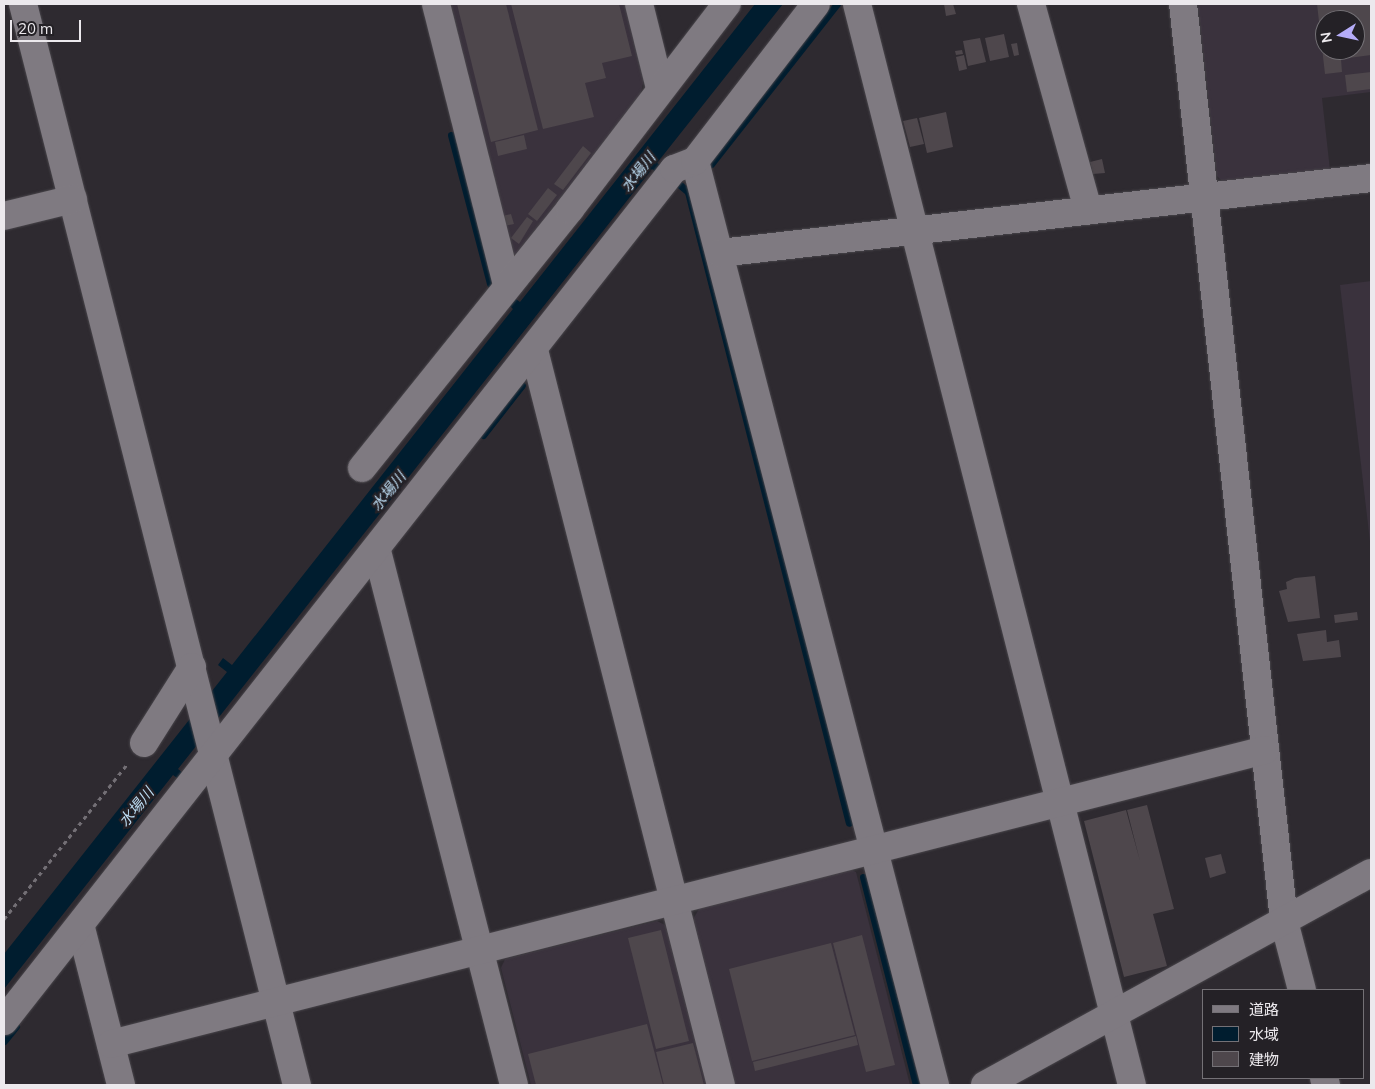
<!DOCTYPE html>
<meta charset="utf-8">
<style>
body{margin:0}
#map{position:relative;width:1375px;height:1089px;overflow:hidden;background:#2e2a30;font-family:Mulish,"Noto Sans JP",sans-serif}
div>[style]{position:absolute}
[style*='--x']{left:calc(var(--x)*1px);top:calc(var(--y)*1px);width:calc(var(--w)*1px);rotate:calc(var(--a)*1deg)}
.built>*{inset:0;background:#3a323d}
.water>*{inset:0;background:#001d2f}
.stream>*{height:7px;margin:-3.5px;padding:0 3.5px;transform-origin:3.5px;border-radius:3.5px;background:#001d2f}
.building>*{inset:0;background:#4e474c}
.path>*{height:3px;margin-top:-1.5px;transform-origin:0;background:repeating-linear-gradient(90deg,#736f75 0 4px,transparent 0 8px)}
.roads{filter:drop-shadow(0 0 1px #49464b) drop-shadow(0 0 1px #49464b)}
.minor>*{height:28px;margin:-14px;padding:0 14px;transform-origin:14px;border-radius:14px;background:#7f7a81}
span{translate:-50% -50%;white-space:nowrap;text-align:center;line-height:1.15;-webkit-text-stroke:4.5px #242126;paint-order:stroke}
.water-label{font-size:15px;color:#bcdcf3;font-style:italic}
.frame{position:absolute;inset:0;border:5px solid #ece9ed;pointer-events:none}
.legend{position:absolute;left:1202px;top:989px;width:162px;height:90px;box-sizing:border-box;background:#242126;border:1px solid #747176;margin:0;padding:6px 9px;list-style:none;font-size:15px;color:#ece9ed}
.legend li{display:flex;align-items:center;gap:10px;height:25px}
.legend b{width:25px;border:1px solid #747176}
.north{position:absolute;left:1315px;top:10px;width:50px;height:50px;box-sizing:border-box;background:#242126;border:1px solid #747176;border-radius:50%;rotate:260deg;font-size:14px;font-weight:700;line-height:20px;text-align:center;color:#ece9ed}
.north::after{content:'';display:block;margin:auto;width:18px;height:22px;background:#b5acf8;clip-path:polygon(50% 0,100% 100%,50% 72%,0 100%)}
.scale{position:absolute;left:10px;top:20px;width:71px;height:22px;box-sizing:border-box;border:2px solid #ece9ed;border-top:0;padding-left:6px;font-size:15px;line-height:18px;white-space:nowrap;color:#ece9ed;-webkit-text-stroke:4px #242126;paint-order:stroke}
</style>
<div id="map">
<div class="built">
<i style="clip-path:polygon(447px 4px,625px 4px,644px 79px,639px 102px,518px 257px,508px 253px)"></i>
<i style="clip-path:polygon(evenodd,1198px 4px,1371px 4px,1371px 92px,1322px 98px,1330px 170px,1224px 183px,1217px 176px,1198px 4px,1325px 20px,1355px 20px,1355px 50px,1325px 50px,1325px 20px)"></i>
<i style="clip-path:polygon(1371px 281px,1371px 550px,1340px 285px)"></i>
<i style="clip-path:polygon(850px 869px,856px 872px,910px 1085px,731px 1085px,692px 921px,700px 907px)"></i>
<i style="clip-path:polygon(657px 921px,667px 926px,708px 1085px,531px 1085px,501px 968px,505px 959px)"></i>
</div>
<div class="water">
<i style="clip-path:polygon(755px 4px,783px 4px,657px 163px,662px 166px,657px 173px,652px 169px,178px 769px,185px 775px,180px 780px,173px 775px,4px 989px,4px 954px,227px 672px,218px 665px,223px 658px,232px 665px,513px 309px,508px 304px,513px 297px,520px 302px)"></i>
</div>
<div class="stream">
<i style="--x:451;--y:135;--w:154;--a:75.3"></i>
<i style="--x:711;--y:164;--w:204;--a:-51.8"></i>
<i style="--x:680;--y:185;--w:11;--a:41"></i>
<i style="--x:688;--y:192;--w:651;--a:75.69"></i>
<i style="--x:483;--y:435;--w:63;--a:-52"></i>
<i style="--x:863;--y:877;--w:215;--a:75.7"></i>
<i style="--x:4;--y:1041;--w:19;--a:-51"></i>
</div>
<div class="building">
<i style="clip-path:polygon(457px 4px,506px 4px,538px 130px,491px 142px)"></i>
<i style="clip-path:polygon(511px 4px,619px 4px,632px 56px,602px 63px,606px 78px,585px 83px,594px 117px,543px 129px)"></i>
<i style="clip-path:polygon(944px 4px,953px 4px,956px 14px,946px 16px)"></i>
<i style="clip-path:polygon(evenodd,1317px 4px,1371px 4px,1371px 55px,1341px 59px,1342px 72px,1325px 74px,1317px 4px,1325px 20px,1355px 20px,1355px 50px,1325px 50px,1325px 20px)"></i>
<i style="clip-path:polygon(1004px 34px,1009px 57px,990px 61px,985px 38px)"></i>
<i style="clip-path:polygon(980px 38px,986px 62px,968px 66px,963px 41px)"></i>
<i style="clip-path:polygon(1017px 43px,1019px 55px,1014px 56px,1011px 44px)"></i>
<i style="clip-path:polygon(962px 50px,963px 54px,956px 55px,955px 51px)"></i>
<i style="clip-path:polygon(964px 55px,967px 69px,959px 71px,956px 57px)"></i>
<i style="clip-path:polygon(1371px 72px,1371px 89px,1347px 92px,1345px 75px)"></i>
<i style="clip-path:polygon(946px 112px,953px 147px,927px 153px,919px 118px)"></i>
<i style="clip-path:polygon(917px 118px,924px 144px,910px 147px,903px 121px)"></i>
<i style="clip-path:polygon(524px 135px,527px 149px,498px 156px,495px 142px)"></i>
<i style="clip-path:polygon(583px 146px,591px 153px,563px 190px,554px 184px)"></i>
<i style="clip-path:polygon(1102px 159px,1105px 173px,1093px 174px,1090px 162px)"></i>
<i style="clip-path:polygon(548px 188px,557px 195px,537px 221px,528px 214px)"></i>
<i style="clip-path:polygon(511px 214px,514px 224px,504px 226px,502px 216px)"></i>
<i style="clip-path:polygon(527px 217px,533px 221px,519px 244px,511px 238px)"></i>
<i style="clip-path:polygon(1315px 576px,1320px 618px,1288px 622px,1279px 591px,1287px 589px,1286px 582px,1295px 578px)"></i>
<i style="clip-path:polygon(1357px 612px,1358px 620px,1335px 623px,1334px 615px)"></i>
<i style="clip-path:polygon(1326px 630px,1327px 642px,1339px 640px,1341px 657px,1303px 661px,1297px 634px)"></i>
<i style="clip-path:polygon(1147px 805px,1174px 909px,1153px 914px,1167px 966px,1124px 977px,1084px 821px,1126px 810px,1140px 861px,1127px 810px)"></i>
<i style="clip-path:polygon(1221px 854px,1226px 873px,1210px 878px,1205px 858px)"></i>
<i style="clip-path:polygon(661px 930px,689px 1041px,656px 1049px,628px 938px)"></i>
<i style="clip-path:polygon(862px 935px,895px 1065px,866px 1072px,833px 943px)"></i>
<i style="clip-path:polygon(831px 943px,855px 1035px,752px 1061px,729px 969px)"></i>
<i style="clip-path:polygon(647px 1024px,663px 1085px,536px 1085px,528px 1054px)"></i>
<i style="clip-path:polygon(856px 1036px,858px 1045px,755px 1071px,753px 1062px)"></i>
<i style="clip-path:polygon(693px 1043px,704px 1085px,664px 1085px,656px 1052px)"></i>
</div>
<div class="path">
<i style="--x:4;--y:919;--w:199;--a:-51.5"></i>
</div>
<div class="roads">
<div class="minor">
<i style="--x:23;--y:4;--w:1115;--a:75.78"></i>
<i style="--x:436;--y:4;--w:289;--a:75.8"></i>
<i style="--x:639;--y:4;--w:87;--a:76"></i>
<i style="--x:857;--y:4;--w:1115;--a:75.73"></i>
<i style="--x:1031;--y:4;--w:214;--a:74.5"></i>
<i style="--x:1183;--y:4;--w:923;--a:83.71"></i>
<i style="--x:1284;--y:921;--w:71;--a:75.4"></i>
<i style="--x:695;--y:161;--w:955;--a:75.44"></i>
<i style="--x:4;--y:216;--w:71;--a:-13.8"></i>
<i style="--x:720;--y:253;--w:655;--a:-6.57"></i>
<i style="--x:534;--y:350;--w:758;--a:75.73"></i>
<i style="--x:362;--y:468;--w:332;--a:-51.2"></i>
<i style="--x:570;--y:209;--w:258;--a:-52.6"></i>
<i style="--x:377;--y:551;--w:551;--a:75.61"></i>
<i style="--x:144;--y:743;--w:90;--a:-57.7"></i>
<i style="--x:81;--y:928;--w:162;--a:75.7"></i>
<i style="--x:4;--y:1021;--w:1084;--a:-51.82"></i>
<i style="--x:674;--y:169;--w:22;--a:-21"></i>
<i style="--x:695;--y:161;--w:198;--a:-52.4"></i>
<i style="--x:111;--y:1044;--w:1191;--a:-14.29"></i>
<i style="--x:1324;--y:1078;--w:7;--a:74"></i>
<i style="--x:985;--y:1085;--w:440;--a:-28.8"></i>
</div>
</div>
<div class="water-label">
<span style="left:638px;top:172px;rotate:-52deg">水場川</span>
<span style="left:388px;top:491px;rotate:-51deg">水場川</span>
<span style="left:136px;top:807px;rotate:-51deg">水場川</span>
</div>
<div class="frame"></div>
<ul class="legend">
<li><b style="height:6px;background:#7f7a81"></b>道路</li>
<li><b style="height:14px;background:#001d2f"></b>水域</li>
<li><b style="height:14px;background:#4e474c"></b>建物</li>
</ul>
<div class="north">N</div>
<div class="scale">20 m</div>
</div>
